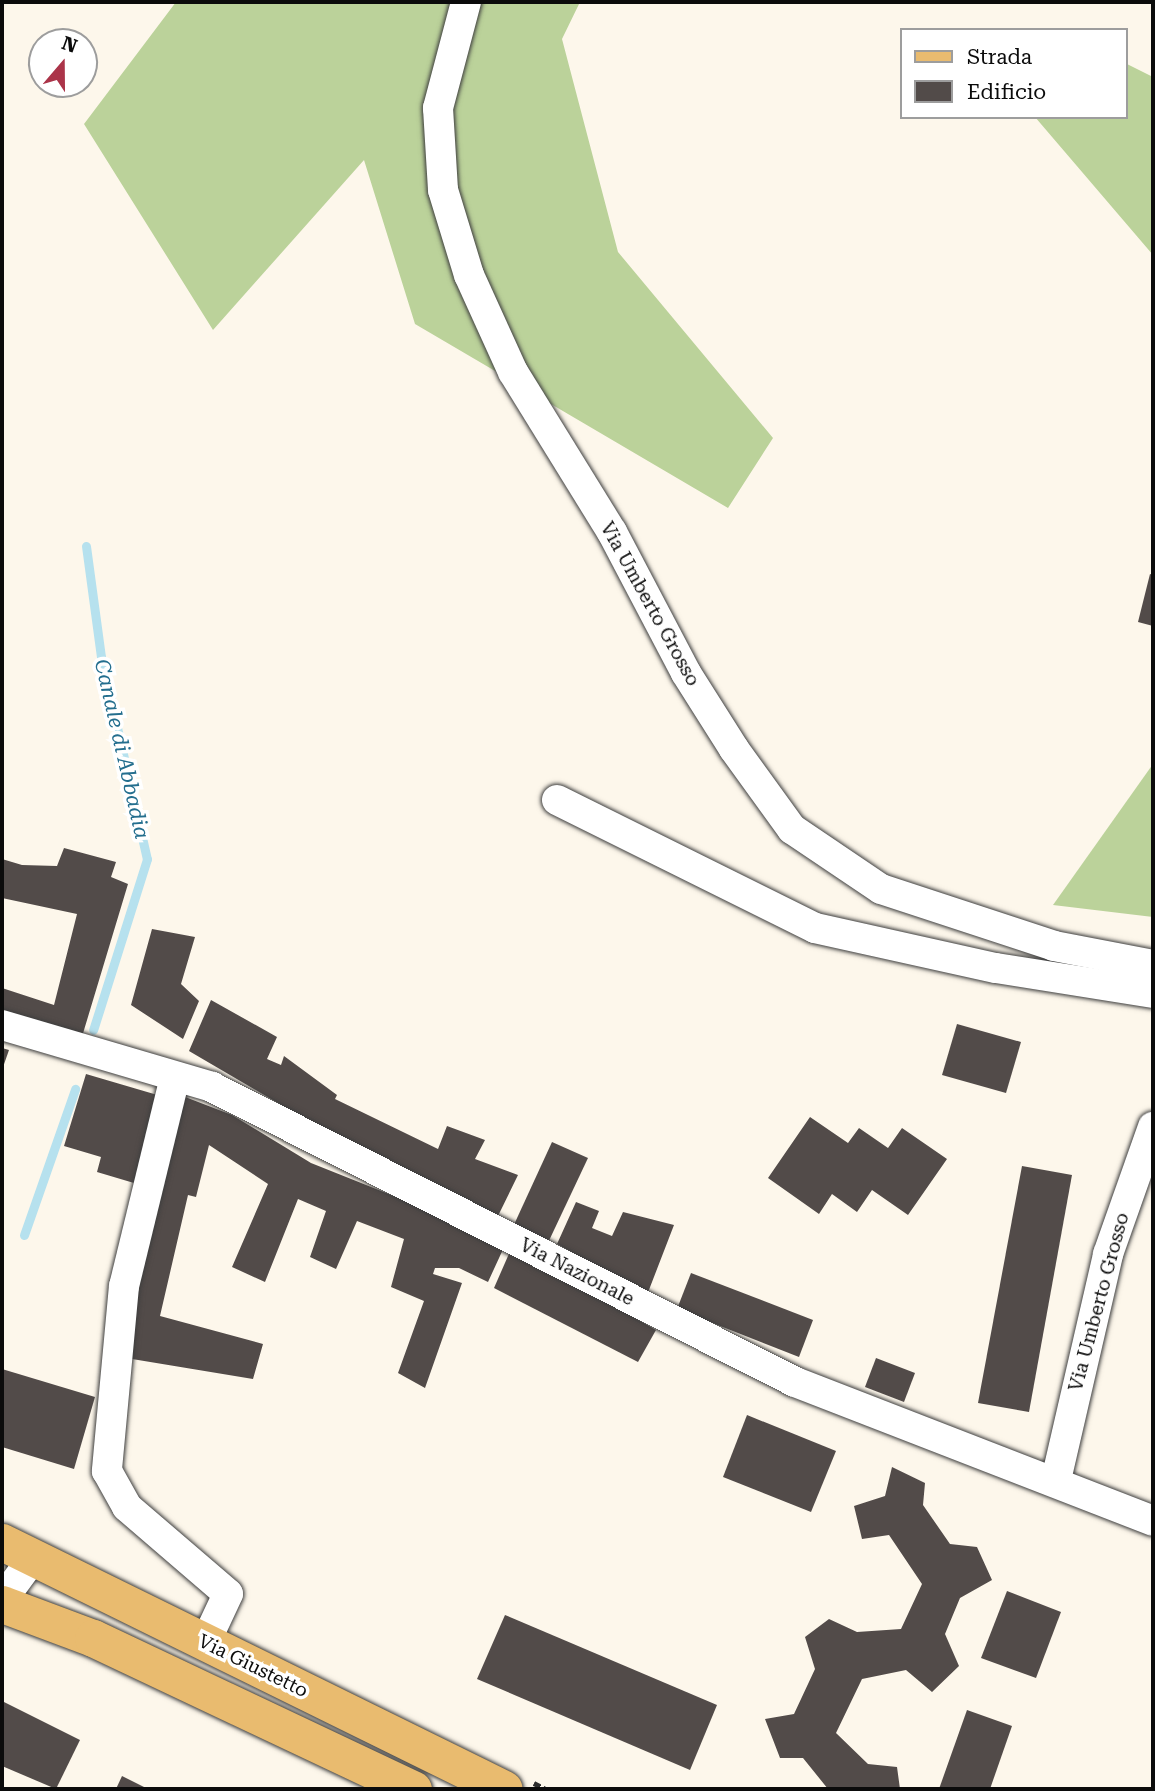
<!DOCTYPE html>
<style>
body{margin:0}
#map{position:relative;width:1155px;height:1791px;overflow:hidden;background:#fdf7eb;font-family:"Roboto Serif",serif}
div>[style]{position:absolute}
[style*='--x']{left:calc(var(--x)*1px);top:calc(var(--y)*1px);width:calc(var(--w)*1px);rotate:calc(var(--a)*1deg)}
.forest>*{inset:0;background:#bbd29a}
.stream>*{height:9px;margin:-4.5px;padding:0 4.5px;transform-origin:4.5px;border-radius:4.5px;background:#b6e1ee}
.building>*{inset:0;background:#524b49}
.path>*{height:4.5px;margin-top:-2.25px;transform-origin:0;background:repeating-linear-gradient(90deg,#2d2d2d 0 7px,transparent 0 10.5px)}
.roads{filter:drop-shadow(0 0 2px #3e3e3e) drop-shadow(0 0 2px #3e3e3e)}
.minor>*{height:30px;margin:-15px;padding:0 15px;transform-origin:15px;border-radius:15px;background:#fff}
.major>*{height:37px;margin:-18.5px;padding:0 18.5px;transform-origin:18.5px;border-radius:18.5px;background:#e9bb6f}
span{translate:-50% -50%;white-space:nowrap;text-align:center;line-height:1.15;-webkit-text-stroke:7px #fff;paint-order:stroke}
.street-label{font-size:19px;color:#0b0b0b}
.water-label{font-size:21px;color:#236e8e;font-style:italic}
.frame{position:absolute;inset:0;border:4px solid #0b0b0b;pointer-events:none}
.legend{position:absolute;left:900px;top:28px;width:228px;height:91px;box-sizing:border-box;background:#fff;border:2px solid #9d9d9d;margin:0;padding:9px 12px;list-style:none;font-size:21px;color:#0b0b0b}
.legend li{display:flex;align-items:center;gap:14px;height:35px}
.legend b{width:35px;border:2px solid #9d9d9d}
.north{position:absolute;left:28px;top:28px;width:70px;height:70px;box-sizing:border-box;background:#fff;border:2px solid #9d9d9d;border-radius:50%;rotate:20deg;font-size:19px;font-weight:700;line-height:28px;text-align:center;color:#0b0b0b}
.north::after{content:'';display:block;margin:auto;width:24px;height:32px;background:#ab3449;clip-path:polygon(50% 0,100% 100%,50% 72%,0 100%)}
</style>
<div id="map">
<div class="forest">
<i style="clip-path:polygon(176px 2px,580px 2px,562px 39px,618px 252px,773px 438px,728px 508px,415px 324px,364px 160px,213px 330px,84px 124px)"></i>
<i style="clip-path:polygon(1125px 63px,1153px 77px,1153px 255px,1035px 117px,1125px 117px)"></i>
<i style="clip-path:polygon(1153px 764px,1153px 917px,1053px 905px)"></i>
</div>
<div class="stream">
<i style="--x:86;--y:546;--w:112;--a:82.3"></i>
<i style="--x:101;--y:657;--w:207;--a:77.2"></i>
<i style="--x:147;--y:859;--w:179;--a:107.5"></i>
<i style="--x:24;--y:1235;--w:155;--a:-70.7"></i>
</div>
<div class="building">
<i style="clip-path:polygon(1150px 574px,1153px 575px,1153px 626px,1138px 622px)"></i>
<i style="clip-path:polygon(64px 848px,116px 862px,111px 877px,128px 884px,81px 1040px,2px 1017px,2px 988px,54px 1005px,77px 914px,2px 898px,2px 859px,22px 865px,57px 866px)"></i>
<i style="clip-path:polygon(152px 929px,195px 937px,181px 984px,199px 1001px,183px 1039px,131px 1005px)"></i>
<i style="clip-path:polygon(211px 1000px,277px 1037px,267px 1059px,281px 1065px,284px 1056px,337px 1095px,335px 1099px,438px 1149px,447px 1126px,485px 1140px,475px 1159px,518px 1175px,497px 1218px,322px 1129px,189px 1051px)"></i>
<i style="clip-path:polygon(957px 1024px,1021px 1042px,1006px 1093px,942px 1075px)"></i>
<i style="clip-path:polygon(2px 1048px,9px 1050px,2px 1070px)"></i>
<i style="clip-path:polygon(86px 1074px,171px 1099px,144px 1186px,97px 1172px,101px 1157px,64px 1146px)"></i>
<i style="clip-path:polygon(180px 1095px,232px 1115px,311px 1163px,474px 1228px,505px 1245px,488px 1282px,459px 1268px,435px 1268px,433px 1274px,462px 1283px,425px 1388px,398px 1373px,424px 1301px,391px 1287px,404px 1239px,357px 1221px,336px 1269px,310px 1257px,326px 1211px,298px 1199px,265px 1282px,232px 1267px,268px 1184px,209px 1145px,196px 1197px,188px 1195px,160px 1316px,263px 1344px,253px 1379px,120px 1357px)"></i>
<i style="clip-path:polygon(810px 1117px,848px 1143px,859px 1128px,888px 1148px,902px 1128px,947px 1159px,908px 1215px,872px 1190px,857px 1212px,832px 1194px,819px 1214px,768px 1178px)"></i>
<i style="clip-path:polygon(552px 1142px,588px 1158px,546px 1247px,512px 1229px)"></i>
<i style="clip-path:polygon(1022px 1166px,1072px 1175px,1029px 1412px,978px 1403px)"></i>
<i style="clip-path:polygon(576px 1202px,599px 1211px,592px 1228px,612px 1236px,623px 1212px,674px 1225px,647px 1295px,557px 1244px)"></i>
<i style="clip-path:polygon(512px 1247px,656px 1330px,638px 1362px,494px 1288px)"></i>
<i style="clip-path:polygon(691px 1273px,813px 1320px,799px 1357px,677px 1309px)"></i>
<i style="clip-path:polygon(876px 1358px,915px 1373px,904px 1402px,865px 1387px)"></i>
<i style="clip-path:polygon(2px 1369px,95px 1397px,74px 1469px,2px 1447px)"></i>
<i style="clip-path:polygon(747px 1415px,836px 1451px,811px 1512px,723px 1477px)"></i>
<i style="clip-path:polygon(892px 1467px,925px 1483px,923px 1505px,950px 1544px,977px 1547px,992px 1580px,960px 1598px,945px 1634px,959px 1666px,932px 1692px,906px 1670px,862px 1679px,836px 1733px,868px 1764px,897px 1767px,900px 1789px,828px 1789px,803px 1758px,780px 1758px,765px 1719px,794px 1714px,815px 1669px,805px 1637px,829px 1619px,857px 1632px,901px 1629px,922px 1584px,889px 1535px,862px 1539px,854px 1506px,885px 1496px)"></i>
<i style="clip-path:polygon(1007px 1591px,1061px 1612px,1036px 1678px,981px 1658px)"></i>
<i style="clip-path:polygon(505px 1615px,717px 1705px,690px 1770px,477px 1679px)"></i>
<i style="clip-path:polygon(2px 1701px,80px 1740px,56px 1789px,2px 1766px)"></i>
<i style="clip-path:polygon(967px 1710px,1012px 1726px,990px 1789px,939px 1789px)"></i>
<i style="clip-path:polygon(122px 1776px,148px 1789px,116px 1789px)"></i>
</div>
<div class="path">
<i style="--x:534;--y:1783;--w:13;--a:27"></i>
</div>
<div class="roads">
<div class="minor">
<i style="--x:466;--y:2;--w:110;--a:104.8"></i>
<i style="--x:438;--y:108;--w:82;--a:86.5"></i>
<i style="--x:443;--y:190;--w:89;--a:73"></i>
<i style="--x:469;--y:275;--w:107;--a:65.6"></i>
<i style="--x:513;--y:372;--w:188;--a:58.3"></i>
<i style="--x:612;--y:532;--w:159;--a:62.3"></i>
<i style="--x:686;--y:673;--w:90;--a:57.7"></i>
<i style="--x:734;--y:749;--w:99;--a:54.1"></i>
<i style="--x:792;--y:829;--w:107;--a:34"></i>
<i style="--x:881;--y:889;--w:182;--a:18.2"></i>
<i style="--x:1054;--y:946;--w:101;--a:10.9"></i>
<i style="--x:557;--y:800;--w:288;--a:26.4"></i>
<i style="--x:815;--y:928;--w:185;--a:12.5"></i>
<i style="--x:996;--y:968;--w:159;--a:9"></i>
<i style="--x:2;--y:1025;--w:219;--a:16.4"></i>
<i style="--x:212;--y:1087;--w:653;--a:26.84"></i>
<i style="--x:795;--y:1382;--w:384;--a:21.2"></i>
<i style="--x:175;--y:1077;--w:215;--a:103.7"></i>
<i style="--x:124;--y:1286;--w:186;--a:95.3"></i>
<i style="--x:107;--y:1471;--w:41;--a:60.9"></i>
<i style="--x:127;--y:1507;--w:133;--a:40.7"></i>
<i style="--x:228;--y:1594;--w:54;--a:115.1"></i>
<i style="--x:1056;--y:1480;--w:232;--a:-77"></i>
<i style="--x:1108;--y:1254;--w:135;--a:-70.5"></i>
<i style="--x:2;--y:1600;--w:52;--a:-53.6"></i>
</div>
<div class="major">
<i style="--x:2;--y:1542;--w:559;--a:26.2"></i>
<i style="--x:2;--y:1604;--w:97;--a:20.5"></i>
<i style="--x:93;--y:1638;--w:354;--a:25.3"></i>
</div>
</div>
<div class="street-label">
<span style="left:650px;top:604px;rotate:61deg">Via Umberto Grosso</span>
<span style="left:577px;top:1272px;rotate:27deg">Via Nazionale</span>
<span style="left:1099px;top:1302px;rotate:-75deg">Via Umberto Grosso</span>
<span style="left:253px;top:1666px;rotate:26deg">Via Giustetto</span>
</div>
<div class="water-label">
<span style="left:122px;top:749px;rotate:77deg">Canale di Abbadia</span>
</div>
<div class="frame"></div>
<ul class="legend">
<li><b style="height:9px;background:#e9bb6f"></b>Strada</li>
<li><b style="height:19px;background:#524b49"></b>Edificio</li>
</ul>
<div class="north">N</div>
</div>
